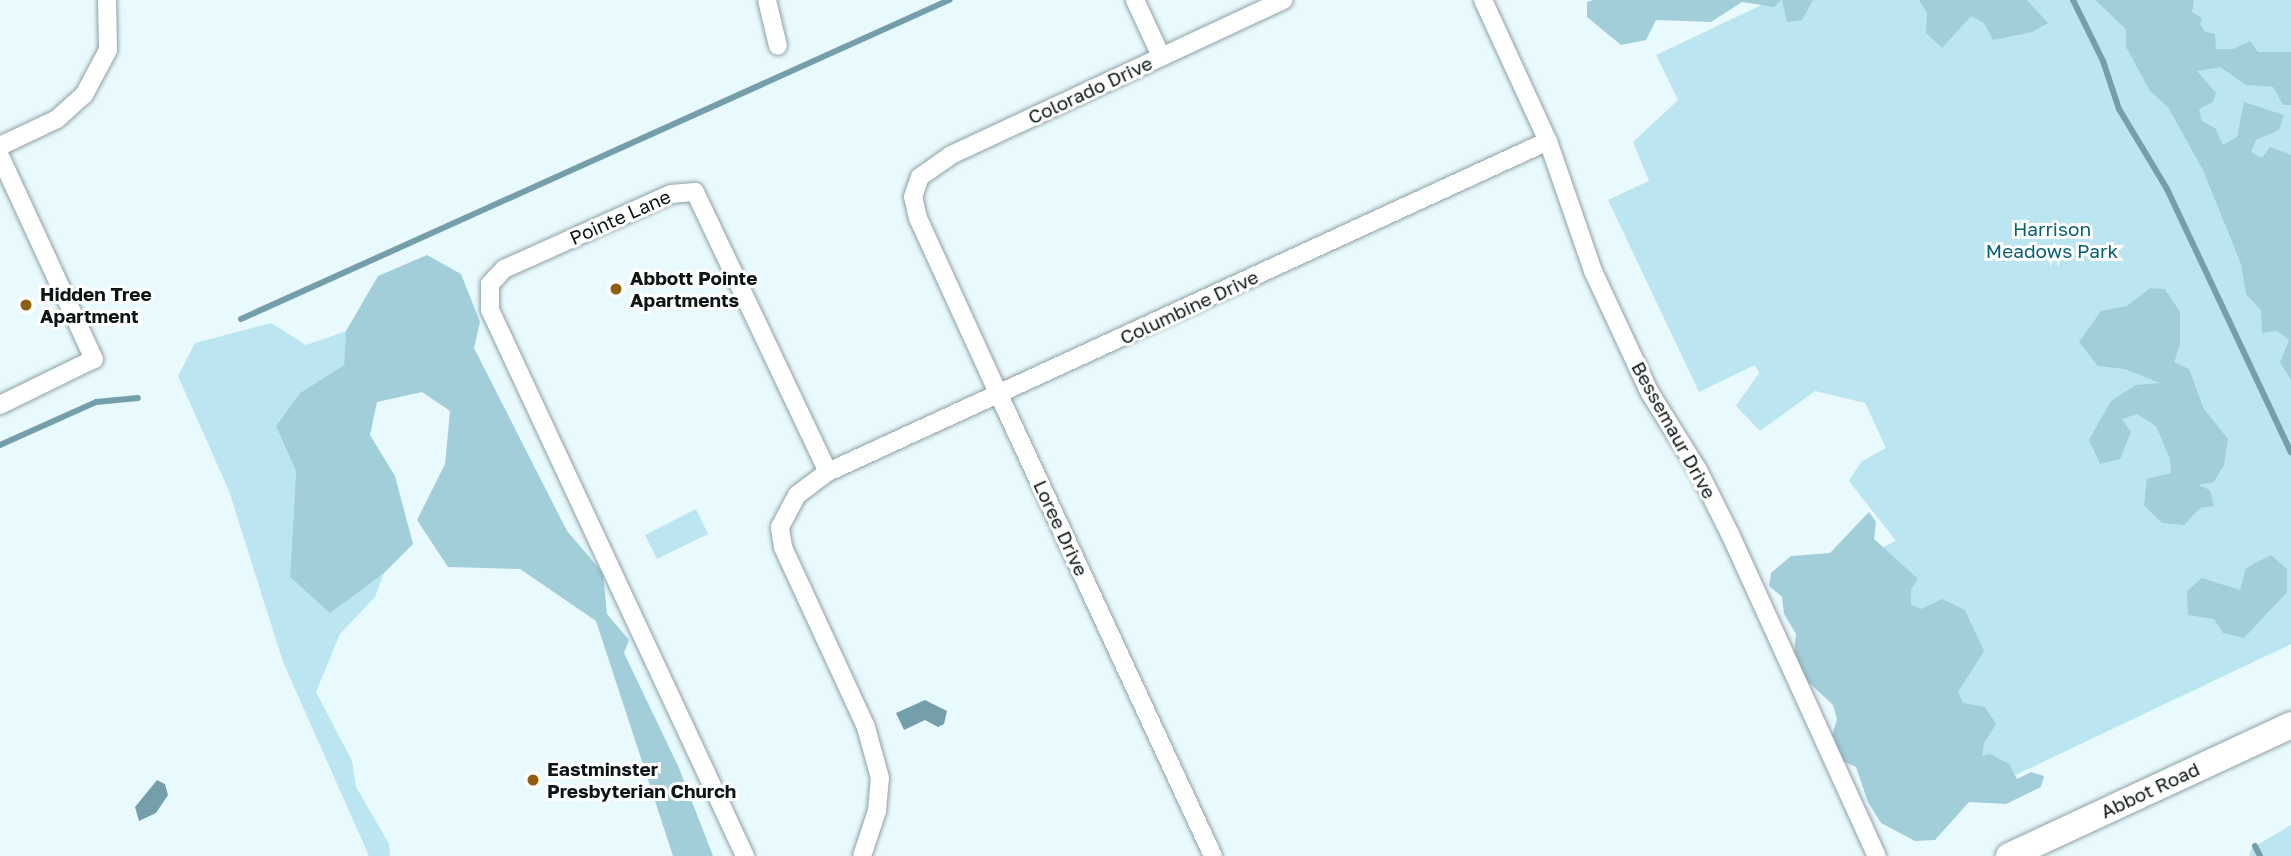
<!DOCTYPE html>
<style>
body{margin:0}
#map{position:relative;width:2291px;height:856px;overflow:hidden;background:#e9fafe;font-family:"Golos Text",sans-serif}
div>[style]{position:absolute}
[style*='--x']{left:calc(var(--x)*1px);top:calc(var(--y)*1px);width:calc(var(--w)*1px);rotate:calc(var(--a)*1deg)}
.green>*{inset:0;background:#bbe5f0}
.forest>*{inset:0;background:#a1ced9}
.water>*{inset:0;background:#749faa}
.stream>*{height:6px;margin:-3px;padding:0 3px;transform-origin:3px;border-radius:3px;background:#749faa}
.roads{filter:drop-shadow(0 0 2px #8da0a5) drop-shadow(0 0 2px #8da0a5)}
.street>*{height:18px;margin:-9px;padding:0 9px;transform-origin:9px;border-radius:9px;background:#fff}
.secondary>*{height:26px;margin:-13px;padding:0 13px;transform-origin:13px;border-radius:13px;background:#fff}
.dots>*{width:19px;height:19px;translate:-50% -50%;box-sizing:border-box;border:4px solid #fff;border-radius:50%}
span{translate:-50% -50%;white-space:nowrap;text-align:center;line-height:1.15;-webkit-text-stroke:6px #fff;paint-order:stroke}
.street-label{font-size:19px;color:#0e1516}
.park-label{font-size:19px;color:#056272}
.poi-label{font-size:19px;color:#0e1516;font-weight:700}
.left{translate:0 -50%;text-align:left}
</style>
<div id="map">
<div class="green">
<i style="clip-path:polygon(1772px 0,2291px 0,2291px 644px,1904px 828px,1792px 590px,1896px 541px,1849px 481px,1861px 462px,1886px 448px,1865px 403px,1815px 391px,1760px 431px,1736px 406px,1759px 373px,1755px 365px,1699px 392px,1608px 200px,1649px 181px,1633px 142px,1678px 100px,1656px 55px)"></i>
<i style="clip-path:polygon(271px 323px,306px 345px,346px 331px,344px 365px,300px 393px,276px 426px,296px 471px,290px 577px,330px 612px,384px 573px,375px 597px,340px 634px,316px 692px,352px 761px,356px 787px,389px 844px,390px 856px,369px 856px,283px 662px,229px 491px,178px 376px,195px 343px)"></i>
<i style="clip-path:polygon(696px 509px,708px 534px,657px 559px,645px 535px)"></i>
<i style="clip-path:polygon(2291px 825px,2291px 856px,2249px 856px,2252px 848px)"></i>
</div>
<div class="forest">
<i style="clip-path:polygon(1593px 0,1781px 0,1774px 7px,1742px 2px,1711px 22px,1656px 20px,1646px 40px,1621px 45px,1587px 17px,1587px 2px)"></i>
<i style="clip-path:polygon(1782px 0,1813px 0,1802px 20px,1787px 22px)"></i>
<i style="clip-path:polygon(1919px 0,2027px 0,2048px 23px,2032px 32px,1993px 40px,1984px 23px,1971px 16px,1942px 48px,1926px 33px,1927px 13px)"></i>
<i style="clip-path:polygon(2095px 0,2194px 0,2192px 12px,2202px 18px,2200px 24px,2205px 32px,2215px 34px,2216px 49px,2233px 49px,2250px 41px,2258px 52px,2291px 52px,2291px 105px,2283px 105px,2273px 87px,2246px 85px,2220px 67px,2197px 71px,2216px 93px,2213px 102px,2199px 109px,2202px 121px,2215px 128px,2223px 145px,2237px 137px,2244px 102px,2284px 115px,2279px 130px,2256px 140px,2251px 152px,2262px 158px,2270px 147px,2291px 155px,2291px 380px,2280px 362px,2289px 340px,2277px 331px,2262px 333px,2261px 310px,2246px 294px,2241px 264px,2203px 170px,2168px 107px,2150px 91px,2126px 47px,2126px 29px)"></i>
<i style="clip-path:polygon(427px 255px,461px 274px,480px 322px,474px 348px,567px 531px,603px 573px,607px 614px,629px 640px,624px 653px,679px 768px,713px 856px,673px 856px,596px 621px,520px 569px,448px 567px,417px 520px,445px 464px,450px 411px,422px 392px,377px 402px,370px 435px,395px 476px,413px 544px,384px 573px,330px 613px,290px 577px,296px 471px,276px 426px,300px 393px,344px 365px,346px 331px,378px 276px)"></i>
<i style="clip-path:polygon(2150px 288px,2165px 289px,2180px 312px,2180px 345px,2174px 362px,2189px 369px,2204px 409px,2228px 439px,2224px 465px,2214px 482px,2198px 485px,2210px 490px,2214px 506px,2200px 508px,2184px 525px,2162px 523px,2144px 505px,2147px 479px,2171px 473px,2170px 459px,2156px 426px,2137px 414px,2122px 419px,2131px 432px,2120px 459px,2100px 464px,2089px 440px,2111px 401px,2136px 385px,2160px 383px,2125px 369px,2098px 366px,2079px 342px,2101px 311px,2127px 306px)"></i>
<i style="clip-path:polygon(1869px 512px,1876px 522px,1874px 539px,1918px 579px,1911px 589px,1911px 605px,1921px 609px,1942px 599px,1965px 610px,1984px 651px,1958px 692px,1963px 703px,1985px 707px,1996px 724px,1984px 743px,1982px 756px,1990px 754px,2009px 764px,2017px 779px,2031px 772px,2044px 776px,2041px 787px,2006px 804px,1969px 802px,1935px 840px,1915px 841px,1881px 823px,1868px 802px,1856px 767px,1843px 761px,1832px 736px,1837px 719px,1833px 705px,1805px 679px,1794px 654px,1796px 634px,1784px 614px,1782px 597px,1769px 586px,1771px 573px,1791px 556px,1830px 553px)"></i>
<i style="clip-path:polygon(2271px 555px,2287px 569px,2287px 592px,2244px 638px,2223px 633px,2214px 619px,2188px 615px,2187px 591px,2202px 578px,2240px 590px,2246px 568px)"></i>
</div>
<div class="water">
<i style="clip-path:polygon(925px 700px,947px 711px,944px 724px,938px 727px,925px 720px,904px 730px,896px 713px)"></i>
<i style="clip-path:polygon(157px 780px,165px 784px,168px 795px,156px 813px,139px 821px,135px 807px)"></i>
</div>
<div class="stream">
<i style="--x:2073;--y:0;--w:68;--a:63.8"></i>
<i style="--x:2103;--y:61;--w:51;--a:71.6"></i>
<i style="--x:2119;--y:109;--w:93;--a:59"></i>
<i style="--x:2167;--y:189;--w:291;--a:64.8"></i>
<i style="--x:241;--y:319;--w:777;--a:-24.25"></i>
<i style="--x:0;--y:445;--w:105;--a:-24.1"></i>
<i style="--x:96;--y:402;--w:42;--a:-5.4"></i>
<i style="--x:2255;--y:846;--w:11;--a:63"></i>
</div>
<div class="roads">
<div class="street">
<i style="--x:767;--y:0;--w:47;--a:76.6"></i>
<i style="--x:1135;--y:0;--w:62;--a:65.1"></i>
<i style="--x:1483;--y:0;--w:155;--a:65.3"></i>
<i style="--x:1548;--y:141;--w:138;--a:70.9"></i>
<i style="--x:1593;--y:271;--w:135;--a:65"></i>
<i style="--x:1650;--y:393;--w:91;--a:58.1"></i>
<i style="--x:1698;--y:470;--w:72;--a:63.4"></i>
<i style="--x:1730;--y:534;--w:354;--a:65.5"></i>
<i style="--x:0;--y:146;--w:63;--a:-25.3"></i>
<i style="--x:57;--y:119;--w:36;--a:-42"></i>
<i style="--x:84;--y:95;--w:51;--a:-61.9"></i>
<i style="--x:108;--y:50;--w:50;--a:-91.1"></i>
<i style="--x:0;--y:156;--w:224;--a:65.2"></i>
<i style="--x:94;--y:359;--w:105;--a:153.9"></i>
<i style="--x:745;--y:856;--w:603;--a:-115.03"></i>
<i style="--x:490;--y:310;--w:26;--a:-90"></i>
<i style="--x:490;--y:284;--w:21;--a:-47"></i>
<i style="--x:504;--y:269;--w:183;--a:-24.2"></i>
<i style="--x:671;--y:194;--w:24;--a:-5"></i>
<i style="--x:695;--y:192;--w:310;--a:64.6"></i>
<i style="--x:862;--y:856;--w:47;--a:-71.6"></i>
<i style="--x:877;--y:811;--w:33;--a:-85"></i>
<i style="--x:880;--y:778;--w:53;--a:-105.4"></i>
<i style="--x:866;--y:727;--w:198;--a:-114.8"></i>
<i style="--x:783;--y:547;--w:20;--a:-99"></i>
<i style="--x:780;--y:527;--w:36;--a:-62"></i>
<i style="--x:797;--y:495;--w:39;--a:-37"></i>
<i style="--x:828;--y:472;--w:792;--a:-24.69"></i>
<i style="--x:1213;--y:856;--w:508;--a:-114.9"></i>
<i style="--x:999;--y:395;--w:195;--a:-114.6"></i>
<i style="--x:918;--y:218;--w:22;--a:-103"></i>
<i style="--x:913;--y:197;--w:21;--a:-71"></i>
<i style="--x:920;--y:177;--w:38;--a:-35"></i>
<i style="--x:951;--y:155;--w:367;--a:-25"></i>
</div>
<div class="secondary">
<i style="--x:2009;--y:856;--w:311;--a:-24.9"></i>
</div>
</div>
<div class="dots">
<i style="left:616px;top:289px;background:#905e0c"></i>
<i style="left:26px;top:305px;background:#905e0c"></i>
<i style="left:533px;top:780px;background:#905e0c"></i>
</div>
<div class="street-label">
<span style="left:1090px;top:90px;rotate:-25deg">Colorado Drive</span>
<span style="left:620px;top:217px;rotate:-24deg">Pointe Lane</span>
<span style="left:1189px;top:307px;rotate:-25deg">Columbine Drive</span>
<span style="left:1674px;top:430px;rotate:61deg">Bessemaur Drive</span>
<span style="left:1061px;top:528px;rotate:65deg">Loree Drive</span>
<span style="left:2150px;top:790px;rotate:-25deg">Abbot Road</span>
</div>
<div class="park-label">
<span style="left:2052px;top:240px">Harrison<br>Meadows Park</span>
</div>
<div class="poi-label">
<span class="left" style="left:630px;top:289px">Abbott Pointe<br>Apartments</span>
<span class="left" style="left:40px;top:305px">Hidden Tree<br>Apartment</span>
<span class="left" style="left:547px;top:780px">Eastminster<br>Presbyterian Church</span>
</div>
</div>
